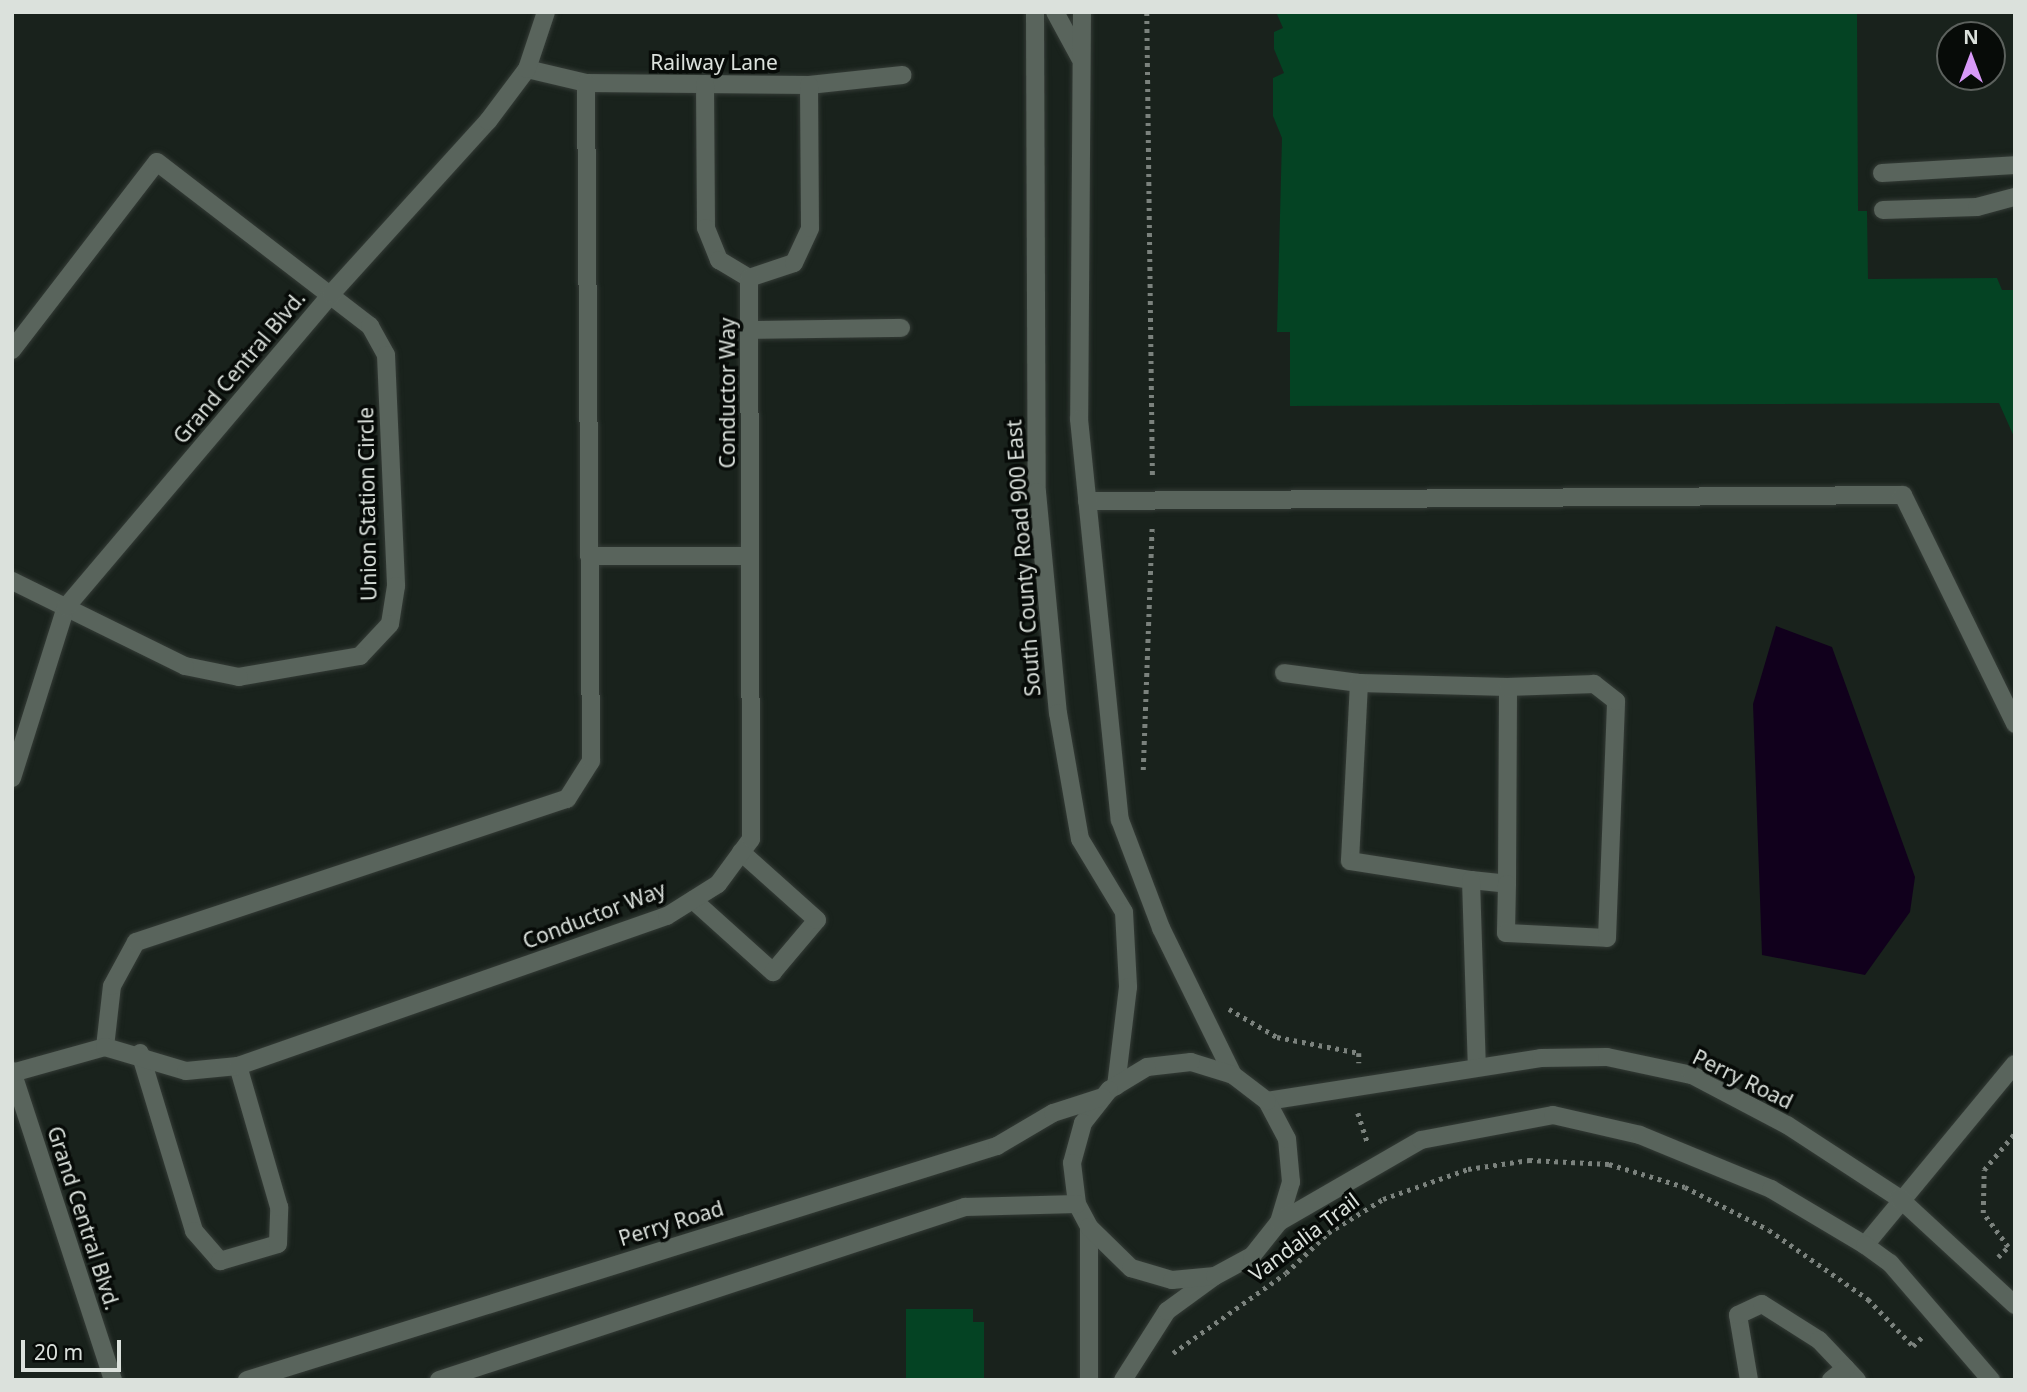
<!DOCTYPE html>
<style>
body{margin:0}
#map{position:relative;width:2027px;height:1392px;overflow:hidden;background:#19221c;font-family:"Noto Sans",sans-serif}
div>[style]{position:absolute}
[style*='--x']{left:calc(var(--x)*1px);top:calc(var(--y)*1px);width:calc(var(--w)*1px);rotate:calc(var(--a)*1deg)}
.water>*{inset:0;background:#11001c}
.building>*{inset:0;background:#044323}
.path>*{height:4.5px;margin-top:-2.25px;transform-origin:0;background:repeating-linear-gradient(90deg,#7b827d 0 3.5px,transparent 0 8.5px)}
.roads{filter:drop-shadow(0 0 2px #343b36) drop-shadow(0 0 2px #343b36)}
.service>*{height:18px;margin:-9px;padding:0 9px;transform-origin:9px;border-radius:9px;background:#59645c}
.minor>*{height:18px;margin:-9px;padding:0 9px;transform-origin:9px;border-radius:9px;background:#59645c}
.tertiary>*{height:18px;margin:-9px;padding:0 9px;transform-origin:9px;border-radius:9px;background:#59645c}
span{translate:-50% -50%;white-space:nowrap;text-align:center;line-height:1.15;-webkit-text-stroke:7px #070b08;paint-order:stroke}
.street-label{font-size:21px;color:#dbe1dc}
.frame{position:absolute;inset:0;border:14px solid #dbe1dc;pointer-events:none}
.north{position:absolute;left:1936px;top:21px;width:70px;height:70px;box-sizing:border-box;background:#070b08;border:2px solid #5c615d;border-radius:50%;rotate:0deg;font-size:19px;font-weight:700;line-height:28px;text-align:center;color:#dbe1dc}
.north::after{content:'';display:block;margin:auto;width:24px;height:32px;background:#d89af8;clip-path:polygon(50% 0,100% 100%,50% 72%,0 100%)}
.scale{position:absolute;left:21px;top:1340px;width:100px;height:32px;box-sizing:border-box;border:4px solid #dbe1dc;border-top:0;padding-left:9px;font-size:21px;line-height:24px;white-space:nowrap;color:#dbe1dc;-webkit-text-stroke:5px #070b08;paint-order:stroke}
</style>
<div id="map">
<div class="water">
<i style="clip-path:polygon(1776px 626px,1832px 647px,1915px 877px,1910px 912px,1865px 975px,1762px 955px,1753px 704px)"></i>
</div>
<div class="building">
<i style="clip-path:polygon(1276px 12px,1857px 12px,1858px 211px,1867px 211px,1868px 279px,1997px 278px,2002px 290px,2015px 290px,2015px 439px,1999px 403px,1290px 406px,1290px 332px,1277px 332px,1282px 138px,1273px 116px,1273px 78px,1284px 73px,1274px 49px,1274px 32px,1283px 28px)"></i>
<i style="clip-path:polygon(906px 1309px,973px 1309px,973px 1322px,984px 1322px,984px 1380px,906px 1380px)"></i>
</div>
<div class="path">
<i style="--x:1147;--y:12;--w:464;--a:89.3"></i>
<i style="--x:1143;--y:770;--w:246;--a:-87.9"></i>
<i style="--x:1229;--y:1009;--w:56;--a:30.3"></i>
<i style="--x:1277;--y:1037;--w:84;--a:11"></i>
<i style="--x:1359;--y:1053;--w:10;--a:90"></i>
<i style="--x:1358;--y:1113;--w:33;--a:72"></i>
<i style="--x:1998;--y:1257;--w:14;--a:-45"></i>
<i style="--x:2008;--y:1247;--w:42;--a:-126.3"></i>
<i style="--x:1983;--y:1213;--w:43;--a:-88.7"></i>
<i style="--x:1984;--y:1170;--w:48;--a:-50"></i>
<i style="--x:1173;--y:1353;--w:138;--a:-35.3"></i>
<i style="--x:1286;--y:1273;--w:58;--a:-43.6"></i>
<i style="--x:1328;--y:1233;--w:65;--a:-31.7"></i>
<i style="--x:1383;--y:1199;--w:90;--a:-19.4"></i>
<i style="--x:1468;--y:1169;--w:62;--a:-8.4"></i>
<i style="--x:1529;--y:1160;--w:80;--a:2.9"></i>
<i style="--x:1609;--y:1164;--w:79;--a:16.8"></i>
<i style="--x:1685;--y:1187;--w:94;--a:27.1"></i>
<i style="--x:1769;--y:1230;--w:121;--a:34.9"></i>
<i style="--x:1868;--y:1299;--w:65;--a:46.2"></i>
<i style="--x:1913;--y:1346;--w:13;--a:-45"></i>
</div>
<div class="roads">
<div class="service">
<i style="--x:1882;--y:173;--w:133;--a:-3.4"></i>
<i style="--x:1883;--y:210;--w:94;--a:-1.8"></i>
<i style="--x:1977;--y:207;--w:39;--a:-15"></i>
<i style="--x:1087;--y:501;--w:816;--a:-0.42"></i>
<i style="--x:1903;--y:495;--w:255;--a:63.9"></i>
<i style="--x:1284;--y:673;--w:76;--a:7.6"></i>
<i style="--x:1471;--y:880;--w:36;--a:6"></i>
<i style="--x:1507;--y:884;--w:197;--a:-89.7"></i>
<i style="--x:1508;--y:687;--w:149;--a:-178.5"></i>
<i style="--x:1359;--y:683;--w:178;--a:92.9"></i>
<i style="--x:1350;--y:861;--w:122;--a:8.9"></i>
<i style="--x:1471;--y:880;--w:186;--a:88.2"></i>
<i style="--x:1507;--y:884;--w:49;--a:91.2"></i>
<i style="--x:1506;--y:933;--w:101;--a:2.8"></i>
<i style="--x:1607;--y:938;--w:237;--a:-87.8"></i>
<i style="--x:1616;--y:701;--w:28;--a:-142"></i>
<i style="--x:1594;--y:684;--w:86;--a:178"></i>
<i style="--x:1749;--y:1380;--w:66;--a:-99.6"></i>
<i style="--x:1738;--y:1315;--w:26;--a:-25"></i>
<i style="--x:1762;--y:1304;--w:67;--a:32.3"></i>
<i style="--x:1819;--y:1340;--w:55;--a:46.5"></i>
<i style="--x:1831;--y:1380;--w:19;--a:-39"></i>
</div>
<div class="minor">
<i style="--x:527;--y:69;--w:61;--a:13.3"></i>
<i style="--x:586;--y:83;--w:223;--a:0.5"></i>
<i style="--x:809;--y:85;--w:94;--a:-6.1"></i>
<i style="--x:705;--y:84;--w:144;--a:89.6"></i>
<i style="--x:706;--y:228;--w:35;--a:68"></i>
<i style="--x:719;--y:260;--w:35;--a:31"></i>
<i style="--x:749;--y:278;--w:47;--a:-18.4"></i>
<i style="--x:794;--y:263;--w:38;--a:-65"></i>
<i style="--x:810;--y:228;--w:143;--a:-90.4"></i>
<i style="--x:749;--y:330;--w:152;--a:-0.8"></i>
<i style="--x:12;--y:350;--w:237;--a:-52.4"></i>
<i style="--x:157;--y:162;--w:269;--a:37.6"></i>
<i style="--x:370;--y:326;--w:33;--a:61"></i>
<i style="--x:386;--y:355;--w:231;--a:87.5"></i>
<i style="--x:396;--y:586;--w:38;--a:99"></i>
<i style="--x:390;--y:624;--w:44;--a:133.2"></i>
<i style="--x:360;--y:656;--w:123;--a:170.2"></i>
<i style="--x:239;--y:677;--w:55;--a:-168.5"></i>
<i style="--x:185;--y:666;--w:193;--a:-153.8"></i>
<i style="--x:589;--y:556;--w:161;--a:0"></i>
<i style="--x:12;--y:778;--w:179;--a:-72.5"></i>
<i style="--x:66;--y:607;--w:410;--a:-49.7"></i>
<i style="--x:331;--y:294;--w:234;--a:-47.8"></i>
<i style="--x:488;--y:121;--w:65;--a:-53.1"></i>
<i style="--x:527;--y:69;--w:60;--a:-71.6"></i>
<i style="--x:693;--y:900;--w:108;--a:42"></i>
<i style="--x:773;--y:972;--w:68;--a:-49.8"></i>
<i style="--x:817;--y:920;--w:102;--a:-138.2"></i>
<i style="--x:105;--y:1047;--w:61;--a:-83.5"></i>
<i style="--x:112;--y:986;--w:50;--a:-61.4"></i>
<i style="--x:136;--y:942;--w:454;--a:-18.4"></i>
<i style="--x:567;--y:799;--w:45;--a:-57.7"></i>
<i style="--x:591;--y:761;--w:678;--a:-90.42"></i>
<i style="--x:140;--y:1053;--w:186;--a:73.1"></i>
<i style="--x:194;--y:1231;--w:40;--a:49"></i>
<i style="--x:220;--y:1261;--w:60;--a:-16.3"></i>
<i style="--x:278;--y:1244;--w:37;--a:-88"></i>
<i style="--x:279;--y:1207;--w:147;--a:-106.2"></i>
<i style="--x:12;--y:1071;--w:325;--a:71.9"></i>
<i style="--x:12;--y:1073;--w:97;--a:-15.6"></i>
<i style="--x:105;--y:1047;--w:84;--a:16.5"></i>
<i style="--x:186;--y:1071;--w:52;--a:-5.5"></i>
<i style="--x:238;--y:1066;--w:454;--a:-19.3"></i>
<i style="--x:667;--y:916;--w:60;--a:-32.1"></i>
<i style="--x:718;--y:884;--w:56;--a:-53.7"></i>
<i style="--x:751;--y:839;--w:561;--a:-90.2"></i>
<i style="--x:1089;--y:1227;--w:153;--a:90"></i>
<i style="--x:1865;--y:1245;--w:235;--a:-50.4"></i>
<i style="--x:1123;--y:1380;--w:82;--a:-57.5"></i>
<i style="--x:1167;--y:1311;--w:59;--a:-36.1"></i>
</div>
<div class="tertiary">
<i style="--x:1035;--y:12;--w:480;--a:89.8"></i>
<i style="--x:1037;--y:492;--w:222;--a:84.6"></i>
<i style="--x:1058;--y:713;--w:128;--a:80.1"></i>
<i style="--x:1080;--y:839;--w:85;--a:58.9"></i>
<i style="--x:1124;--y:912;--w:75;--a:86.9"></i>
<i style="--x:1128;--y:987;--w:100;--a:96.9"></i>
<i style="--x:1055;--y:12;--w:52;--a:61.5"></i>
<i style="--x:1082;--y:12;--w:407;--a:90.4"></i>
<i style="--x:1079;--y:419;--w:403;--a:84.2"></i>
<i style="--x:1120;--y:820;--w:116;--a:69.2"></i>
<i style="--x:1161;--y:928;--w:164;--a:63.9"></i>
<i style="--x:1267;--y:1101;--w:277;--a:-8.9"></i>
<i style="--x:1541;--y:1058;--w:66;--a:-0.9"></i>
<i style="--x:1607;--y:1057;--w:87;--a:12"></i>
<i style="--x:1692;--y:1075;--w:107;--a:27.8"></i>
<i style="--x:1787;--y:1125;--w:134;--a:33.1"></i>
<i style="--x:1899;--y:1198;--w:158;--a:42.7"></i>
<i style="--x:1279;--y:1222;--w:42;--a:-73.3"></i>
<i style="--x:1291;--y:1182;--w:43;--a:-95.3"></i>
<i style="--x:1287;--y:1139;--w:43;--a:-117.8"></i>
<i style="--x:1267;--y:1101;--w:43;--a:-142.6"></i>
<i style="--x:1233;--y:1075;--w:44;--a:-162.8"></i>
<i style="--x:1191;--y:1062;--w:44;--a:173.5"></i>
<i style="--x:1147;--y:1067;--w:44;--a:148.8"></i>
<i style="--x:1109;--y:1090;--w:42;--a:128.2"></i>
<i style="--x:1083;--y:1123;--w:41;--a:105.4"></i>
<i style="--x:1072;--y:1163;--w:41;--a:83"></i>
<i style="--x:1077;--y:1204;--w:26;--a:62"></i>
<i style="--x:1089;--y:1227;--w:59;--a:44.3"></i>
<i style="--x:1131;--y:1268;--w:43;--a:16.3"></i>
<i style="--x:1172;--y:1280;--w:43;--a:-5.3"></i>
<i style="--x:1215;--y:1276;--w:42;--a:-28.4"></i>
<i style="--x:1252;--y:1256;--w:43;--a:-51.5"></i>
<i style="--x:1279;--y:1222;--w:164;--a:-30"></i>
<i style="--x:1421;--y:1140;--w:134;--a:-10.7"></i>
<i style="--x:1553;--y:1115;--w:89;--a:12.9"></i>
<i style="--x:1640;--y:1135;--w:142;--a:22.4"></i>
<i style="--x:1771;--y:1189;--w:109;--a:30.8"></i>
<i style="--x:1865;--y:1245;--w:31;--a:36"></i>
<i style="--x:1890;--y:1263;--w:155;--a:49.2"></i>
<i style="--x:247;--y:1380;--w:786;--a:-17.33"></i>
<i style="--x:997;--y:1146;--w:65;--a:-30.5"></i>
<i style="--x:1053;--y:1113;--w:52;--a:-17.7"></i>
<i style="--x:439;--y:1380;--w:554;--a:-18.21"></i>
<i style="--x:965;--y:1207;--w:112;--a:-1.5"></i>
</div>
</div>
<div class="street-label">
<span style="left:714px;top:62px">Railway Lane</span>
<span style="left:239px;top:367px;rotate:-50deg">Grand Central Blvd.</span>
<span style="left:727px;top:393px;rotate:-90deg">Conductor Way</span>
<span style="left:367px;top:504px;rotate:-91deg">Union Station Circle</span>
<span style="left:1023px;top:558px;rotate:-94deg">South County Road 900 East</span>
<span style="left:594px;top:915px;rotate:-21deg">Conductor Way</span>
<span style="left:1743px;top:1079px;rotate:26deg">Perry Road</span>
<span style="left:84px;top:1218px;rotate:72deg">Grand Central Blvd.</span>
<span style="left:671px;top:1223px;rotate:-17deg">Perry Road</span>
<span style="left:1304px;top:1237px;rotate:-37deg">Vandalia Trail</span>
</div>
<div class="frame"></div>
<div class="north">N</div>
<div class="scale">20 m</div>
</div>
